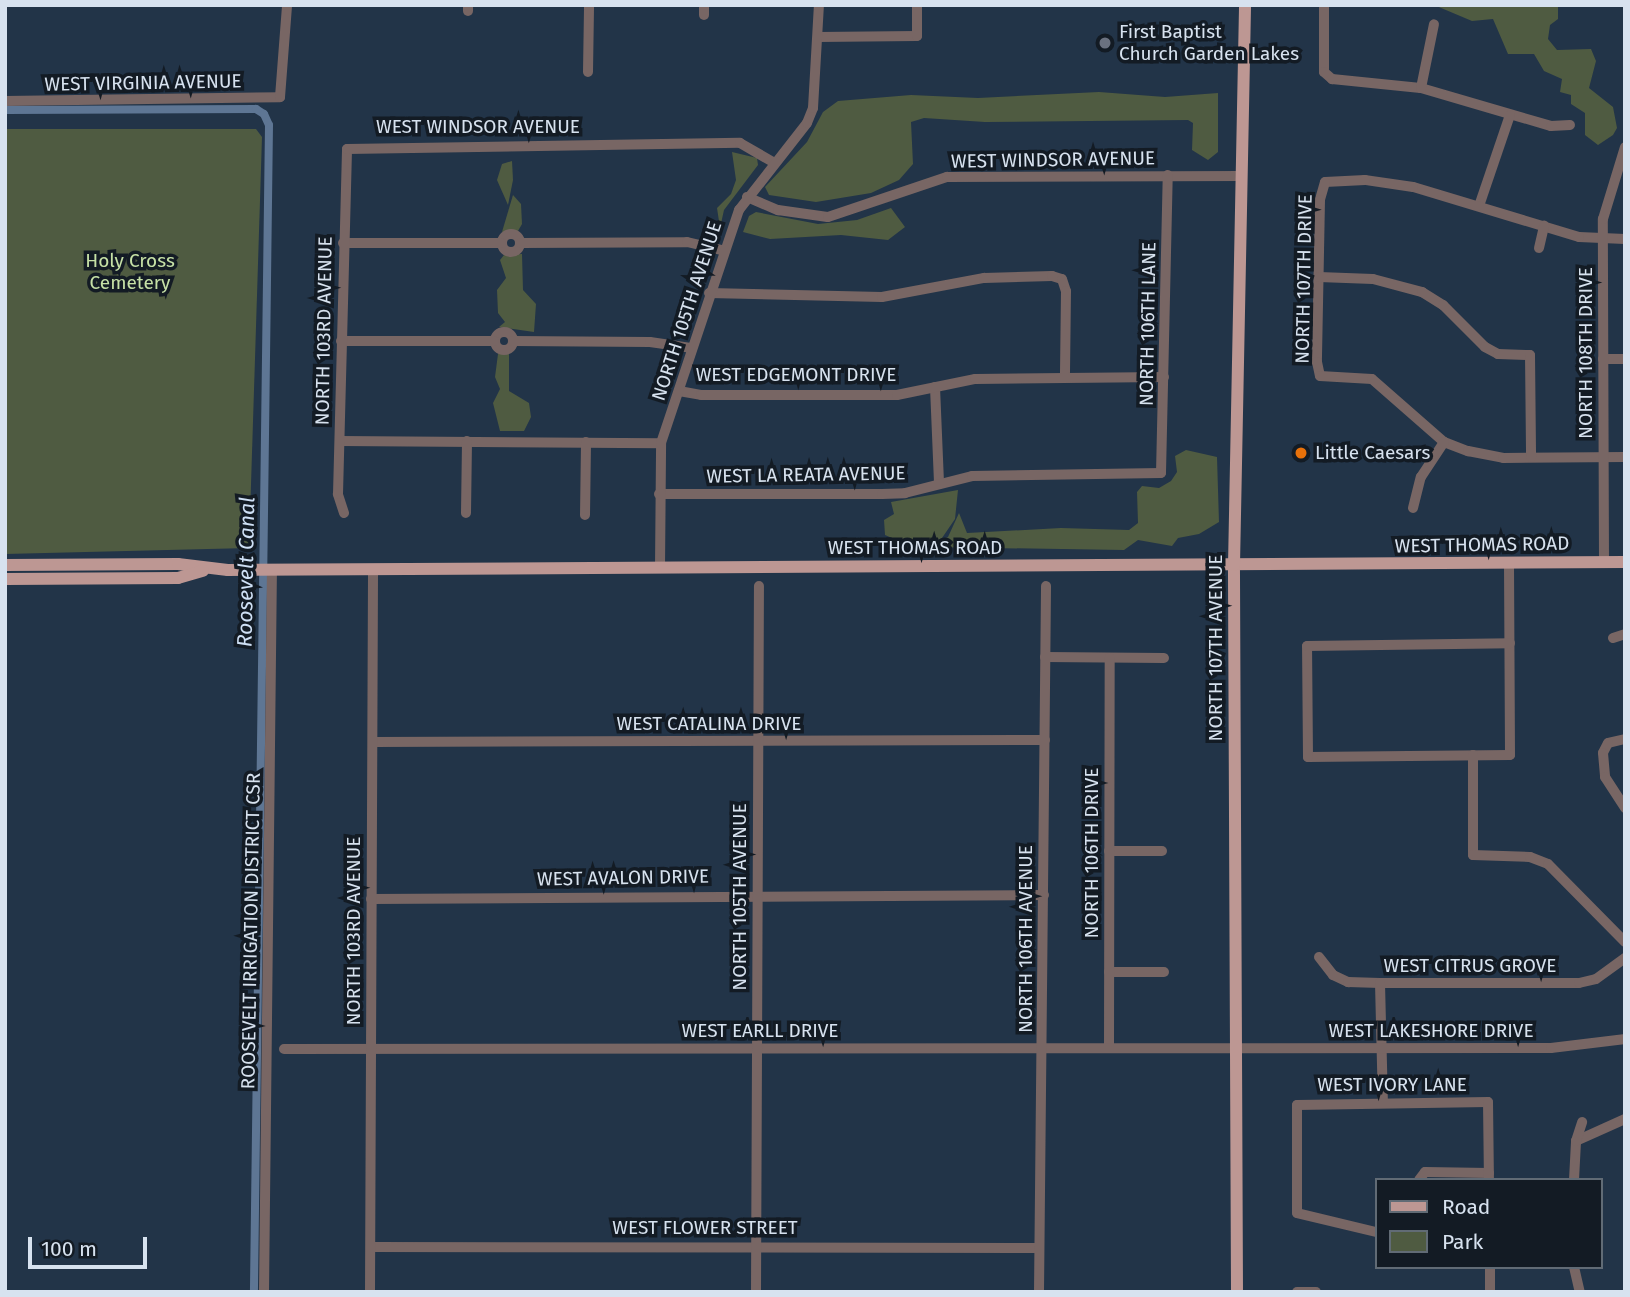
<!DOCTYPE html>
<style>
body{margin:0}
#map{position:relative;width:1630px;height:1297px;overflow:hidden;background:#223448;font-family:"Fira Sans",sans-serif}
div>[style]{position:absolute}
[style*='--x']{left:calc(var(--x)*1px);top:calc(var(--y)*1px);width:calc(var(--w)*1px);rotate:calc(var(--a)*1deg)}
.green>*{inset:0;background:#4f5b41}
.canal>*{height:8px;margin:-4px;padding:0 4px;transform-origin:4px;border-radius:4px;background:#5e7694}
.minor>*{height:10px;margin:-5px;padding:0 5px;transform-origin:5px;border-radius:5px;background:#786664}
.minor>.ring{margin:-5px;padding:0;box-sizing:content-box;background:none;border:10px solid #786664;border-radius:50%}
.major>*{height:12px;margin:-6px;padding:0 6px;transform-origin:6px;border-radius:6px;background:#bd9793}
.dots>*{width:19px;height:19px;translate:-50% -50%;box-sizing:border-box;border:4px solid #131b24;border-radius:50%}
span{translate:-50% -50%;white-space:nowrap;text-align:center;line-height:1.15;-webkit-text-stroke:7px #131b24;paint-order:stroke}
.poi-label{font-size:19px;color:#d7e2ef}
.left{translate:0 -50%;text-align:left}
.street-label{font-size:19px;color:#d7e2ef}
.park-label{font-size:19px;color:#c6e1a6}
.water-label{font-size:21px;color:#cfe0f5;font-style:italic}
.frame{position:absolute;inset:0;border:7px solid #d7e2ef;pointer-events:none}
.legend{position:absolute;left:1375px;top:1178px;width:228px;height:91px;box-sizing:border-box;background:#131b24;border:2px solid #616b75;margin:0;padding:9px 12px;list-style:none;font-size:21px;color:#d7e2ef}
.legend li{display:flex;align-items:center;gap:14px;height:35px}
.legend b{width:35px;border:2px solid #616b75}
.scale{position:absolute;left:28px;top:1237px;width:119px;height:32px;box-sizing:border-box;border:4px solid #d7e2ef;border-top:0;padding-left:9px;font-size:21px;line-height:24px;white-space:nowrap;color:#d7e2ef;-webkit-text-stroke:5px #131b24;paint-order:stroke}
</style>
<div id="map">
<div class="green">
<i style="clip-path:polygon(1434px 5px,1558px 5px,1558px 19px,1550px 25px,1548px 39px,1557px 50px,1591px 49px,1596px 61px,1589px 88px,1613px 107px,1617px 128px,1613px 135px,1598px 145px,1585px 135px,1585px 113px,1571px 104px,1571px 95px,1560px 92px,1562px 79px,1544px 71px,1534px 54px,1508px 54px,1493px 19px,1472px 21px)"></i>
<i style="clip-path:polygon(1099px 92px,1165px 97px,1218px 93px,1218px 152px,1208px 160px,1192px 150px,1193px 123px,1188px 120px,985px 122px,924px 118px,911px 122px,913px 164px,899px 180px,871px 193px,816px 202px,769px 195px,765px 187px,807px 142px,823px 112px,838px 101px,911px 95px,978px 98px)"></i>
<i style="clip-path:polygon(5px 129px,256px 129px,262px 137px,249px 548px,5px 554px)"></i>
<i style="clip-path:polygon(732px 152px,757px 158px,758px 165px,724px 210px,720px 228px,717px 208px,731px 194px,736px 180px)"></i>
<i style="clip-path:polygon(512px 161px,513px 180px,508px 205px,497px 180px,502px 164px)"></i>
<i style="clip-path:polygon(513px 195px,521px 204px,522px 224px,518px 231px,502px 232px)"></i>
<i style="clip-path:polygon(891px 208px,905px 227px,888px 240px,841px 235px,770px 239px,743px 232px,749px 216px,756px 212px,818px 224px,857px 220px)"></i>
<i style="clip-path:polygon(522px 254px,523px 290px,536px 304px,534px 332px,499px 327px,505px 322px,498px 313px,497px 290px,506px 278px,500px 260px,504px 255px)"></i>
<i style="clip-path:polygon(498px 354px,509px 354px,509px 391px,529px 403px,531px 417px,524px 431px,500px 431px,493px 403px,500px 389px,495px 377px)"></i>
<i style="clip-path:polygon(1186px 450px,1217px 457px,1219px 522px,1199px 534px,1178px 538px,1172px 546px,1138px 540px,1124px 550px,928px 547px,948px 537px,959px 513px,967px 533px,1061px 528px,1129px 530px,1138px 523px,1137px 492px,1142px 486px,1159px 488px,1171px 481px,1177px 472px,1175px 456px)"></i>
<i style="clip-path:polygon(958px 490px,955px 519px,942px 538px,925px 546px,902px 548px,899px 541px,885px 535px,884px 520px,894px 514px,891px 502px)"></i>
</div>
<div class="canal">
<i style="--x:5;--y:110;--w:251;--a:-0.2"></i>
<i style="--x:256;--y:109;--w:9;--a:32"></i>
<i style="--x:264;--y:114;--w:12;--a:66"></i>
<i style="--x:269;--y:125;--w:1167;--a:90.74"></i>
</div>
<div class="minor">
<i style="--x:1324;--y:5;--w:67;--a:90"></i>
<i style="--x:1324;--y:72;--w:11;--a:41"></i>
<i style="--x:1332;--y:79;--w:89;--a:5.8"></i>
<i style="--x:1421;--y:88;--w:135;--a:16.3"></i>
<i style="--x:1551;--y:126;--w:19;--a:-3"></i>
<i style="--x:468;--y:11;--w:6;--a:-90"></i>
<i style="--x:704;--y:15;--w:10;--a:-90"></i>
<i style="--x:818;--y:37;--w:99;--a:-0.6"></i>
<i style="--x:917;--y:36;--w:31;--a:-90"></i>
<i style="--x:588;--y:72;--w:67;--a:-89.1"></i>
<i style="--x:1421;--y:88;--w:65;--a:-78.5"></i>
<i style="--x:5;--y:101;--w:275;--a:-0.8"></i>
<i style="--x:280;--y:97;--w:92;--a:-85.6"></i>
<i style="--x:747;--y:197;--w:34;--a:23"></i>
<i style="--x:778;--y:210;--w:50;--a:8"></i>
<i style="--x:828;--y:217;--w:126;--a:-18.6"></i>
<i style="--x:947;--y:177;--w:295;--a:-0.2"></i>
<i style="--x:1479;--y:206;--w:96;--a:-71.2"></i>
<i class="ring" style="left:502px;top:234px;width:8px;height:8px"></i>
<i style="--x:1625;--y:239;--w:46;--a:-177.5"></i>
<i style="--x:1579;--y:237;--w:173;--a:-163.2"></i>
<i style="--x:1413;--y:187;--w:49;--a:-171.7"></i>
<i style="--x:1365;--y:180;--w:40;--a:177.1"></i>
<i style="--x:1325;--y:182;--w:19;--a:106"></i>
<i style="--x:1320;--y:200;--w:162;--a:91.1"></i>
<i style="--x:1317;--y:362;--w:14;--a:78"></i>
<i style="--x:1320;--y:376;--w:52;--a:3.3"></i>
<i style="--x:1372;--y:379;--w:96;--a:41.2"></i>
<i style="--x:1444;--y:442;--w:26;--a:21"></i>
<i style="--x:1468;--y:451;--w:36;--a:11"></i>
<i style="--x:1503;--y:458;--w:122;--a:-0.5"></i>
<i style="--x:343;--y:243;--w:158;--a:0"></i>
<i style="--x:521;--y:243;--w:166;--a:-0.3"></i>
<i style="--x:687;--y:242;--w:37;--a:13"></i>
<i style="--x:1539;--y:248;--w:23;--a:-77"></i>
<i style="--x:1319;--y:277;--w:54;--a:2.1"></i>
<i style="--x:1373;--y:279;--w:51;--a:14.9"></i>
<i style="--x:1422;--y:292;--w:25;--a:32"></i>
<i style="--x:1443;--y:305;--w:59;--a:45"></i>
<i style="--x:1485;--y:347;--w:15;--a:28"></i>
<i style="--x:1498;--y:354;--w:32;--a:2"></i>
<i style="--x:1530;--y:355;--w:102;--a:89.4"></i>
<i style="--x:709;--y:293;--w:173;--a:1.3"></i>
<i style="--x:882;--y:297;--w:104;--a:-10.6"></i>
<i style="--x:984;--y:278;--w:68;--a:-1.7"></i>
<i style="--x:1052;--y:276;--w:10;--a:17"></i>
<i style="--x:1062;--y:279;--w:13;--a:72"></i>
<i style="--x:1066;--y:291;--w:86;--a:90.7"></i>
<i class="ring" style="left:495px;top:332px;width:8px;height:8px"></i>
<i style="--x:341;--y:341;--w:153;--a:0"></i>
<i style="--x:513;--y:341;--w:137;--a:0.4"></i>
<i style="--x:650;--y:342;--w:41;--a:8.3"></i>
<i style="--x:1603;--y:359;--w:22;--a:0"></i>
<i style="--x:935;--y:387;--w:97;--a:87.6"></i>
<i style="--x:679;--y:391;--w:22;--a:10"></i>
<i style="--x:701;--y:395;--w:196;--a:0"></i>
<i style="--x:897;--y:395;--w:80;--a:-11.6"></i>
<i style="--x:975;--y:379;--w:189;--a:-0.6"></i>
<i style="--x:340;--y:441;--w:321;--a:0.4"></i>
<i style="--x:659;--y:494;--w:223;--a:0"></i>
<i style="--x:882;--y:494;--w:23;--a:-2"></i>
<i style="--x:905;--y:493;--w:69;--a:-14.2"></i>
<i style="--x:972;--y:476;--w:189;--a:-0.9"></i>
<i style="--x:1161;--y:473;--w:298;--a:-88.7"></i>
<i style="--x:1413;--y:508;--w:32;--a:-76"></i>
<i style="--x:1421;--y:477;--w:42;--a:-56.7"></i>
<i style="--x:344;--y:513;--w:20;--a:-108"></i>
<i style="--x:338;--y:494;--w:345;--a:-88.5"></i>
<i style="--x:347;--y:149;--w:393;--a:-0.9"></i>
<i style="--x:740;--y:143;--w:38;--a:30"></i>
<i style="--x:466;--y:513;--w:72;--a:-89.2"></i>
<i style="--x:585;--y:515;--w:73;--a:-89.2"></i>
<i style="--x:1604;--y:562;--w:343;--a:-90.2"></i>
<i style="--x:1603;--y:219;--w:75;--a:-73"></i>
<i style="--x:1509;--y:564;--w:191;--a:89.7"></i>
<i style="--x:1510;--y:755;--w:202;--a:179.4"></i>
<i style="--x:1308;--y:757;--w:111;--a:-90.5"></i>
<i style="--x:1307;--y:646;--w:203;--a:-0.8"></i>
<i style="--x:660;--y:568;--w:125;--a:-89.5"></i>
<i style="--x:661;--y:443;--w:246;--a:-71.5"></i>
<i style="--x:739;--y:210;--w:110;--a:-52"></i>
<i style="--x:807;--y:123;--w:16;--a:-68"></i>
<i style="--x:813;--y:108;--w:103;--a:-86.7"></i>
<i style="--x:1613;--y:638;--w:13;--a:-18"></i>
<i style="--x:1045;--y:657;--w:119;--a:0.5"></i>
<i style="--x:1625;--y:739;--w:17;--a:167"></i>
<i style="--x:1608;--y:743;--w:11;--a:117"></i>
<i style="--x:1603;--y:753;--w:24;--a:85"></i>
<i style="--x:1605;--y:777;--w:37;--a:57"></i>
<i style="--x:373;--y:742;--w:672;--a:-0.17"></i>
<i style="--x:1473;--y:755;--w:100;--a:90"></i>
<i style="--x:1473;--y:855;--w:57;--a:2"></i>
<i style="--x:1530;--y:857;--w:19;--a:21"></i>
<i style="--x:1548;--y:864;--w:110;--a:45.4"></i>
<i style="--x:1109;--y:851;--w:53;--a:0"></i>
<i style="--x:371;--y:899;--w:673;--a:-0.34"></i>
<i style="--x:1319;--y:957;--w:23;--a:52"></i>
<i style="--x:1333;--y:975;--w:17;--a:25"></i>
<i style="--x:1348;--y:982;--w:32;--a:2"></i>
<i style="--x:1380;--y:983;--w:199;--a:0"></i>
<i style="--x:1579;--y:983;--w:17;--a:-13"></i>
<i style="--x:1596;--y:979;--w:36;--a:-36"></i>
<i style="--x:1109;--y:972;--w:55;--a:0"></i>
<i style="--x:1380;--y:983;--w:120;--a:88.6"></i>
<i style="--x:1109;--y:1048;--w:390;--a:-89.9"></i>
<i style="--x:284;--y:1049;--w:1267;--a:-0.05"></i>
<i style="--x:1551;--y:1048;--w:75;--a:-6.9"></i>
<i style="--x:1576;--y:1141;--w:54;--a:-24.2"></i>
<i style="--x:1419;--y:1180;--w:10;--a:-53"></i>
<i style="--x:1425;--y:1172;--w:64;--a:0.9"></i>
<i style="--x:1574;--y:1180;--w:39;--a:-87"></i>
<i style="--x:1576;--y:1141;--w:20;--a:-72"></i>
<i style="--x:1376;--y:1232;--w:81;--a:-166.5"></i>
<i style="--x:1297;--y:1213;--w:108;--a:-90"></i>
<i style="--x:1297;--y:1105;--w:191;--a:-0.9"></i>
<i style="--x:1488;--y:1102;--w:78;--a:89.3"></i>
<i style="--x:371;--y:1247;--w:668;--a:0.09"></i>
<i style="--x:1490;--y:1267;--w:25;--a:90"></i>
<i style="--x:1574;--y:1267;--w:26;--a:77"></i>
<i style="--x:264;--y:1292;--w:722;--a:-89.37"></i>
<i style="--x:370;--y:1292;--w:722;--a:-89.76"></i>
<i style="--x:756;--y:1292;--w:706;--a:-89.76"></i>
<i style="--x:1039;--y:1292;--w:706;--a:-89.43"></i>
<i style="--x:1297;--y:1292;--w:19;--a:0"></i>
</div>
<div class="major">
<i style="--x:5;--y:565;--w:173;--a:-0.3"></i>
<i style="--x:178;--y:564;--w:50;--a:6.8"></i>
<i style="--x:228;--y:570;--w:1397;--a:-0.33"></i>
<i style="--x:5;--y:579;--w:173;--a:-0.3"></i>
<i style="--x:178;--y:578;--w:26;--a:-16"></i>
<i style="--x:1237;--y:1292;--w:727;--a:-90.24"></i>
<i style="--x:1234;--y:565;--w:560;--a:-88.87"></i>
</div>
<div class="dots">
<i style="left:1105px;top:43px;background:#6b7280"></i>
<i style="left:1301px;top:453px;background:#e8710a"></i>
</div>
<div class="poi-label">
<span class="left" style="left:1119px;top:43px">First Baptist<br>Church Garden Lakes</span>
<span class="left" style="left:1315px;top:453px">Little Caesars</span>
</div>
<div class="street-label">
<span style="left:143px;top:83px;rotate:-1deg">WEST VIRGINIA AVENUE</span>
<span style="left:478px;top:127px">WEST WINDSOR AVENUE</span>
<span style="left:1053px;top:160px;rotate:-1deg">WEST WINDSOR AVENUE</span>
<span style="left:1304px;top:279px;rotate:-89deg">NORTH 107TH DRIVE</span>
<span style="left:687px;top:311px;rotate:-72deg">NORTH 105TH AVENUE</span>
<span style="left:1148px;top:324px;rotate:-89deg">NORTH 106TH LANE</span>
<span style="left:324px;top:331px;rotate:-89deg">NORTH 103RD AVENUE</span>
<span style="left:1586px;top:353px;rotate:-90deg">NORTH 108TH DRIVE</span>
<span style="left:796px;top:375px">WEST EDGEMONT DRIVE</span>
<span style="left:806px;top:475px;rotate:-1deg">WEST LA REATA AVENUE</span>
<span style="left:1482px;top:545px;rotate:-1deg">WEST THOMAS ROAD</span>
<span style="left:915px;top:548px">WEST THOMAS ROAD</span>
<span style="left:1216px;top:648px;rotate:-90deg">NORTH 107TH AVENUE</span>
<span style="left:709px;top:724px">WEST CATALINA DRIVE</span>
<span style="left:1092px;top:853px;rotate:-90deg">NORTH 106TH DRIVE</span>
<span style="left:623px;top:878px;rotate:-1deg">WEST AVALON DRIVE</span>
<span style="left:740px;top:897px;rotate:-90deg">NORTH 105TH AVENUE</span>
<span style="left:251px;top:931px;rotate:-89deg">ROOSEVELT IRRIGATION DISTRICT CSR</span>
<span style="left:354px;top:931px;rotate:-90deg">NORTH 103RD AVENUE</span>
<span style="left:1026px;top:939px;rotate:-90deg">NORTH 106TH AVENUE</span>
<span style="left:1470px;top:966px">WEST CITRUS GROVE</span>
<span style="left:760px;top:1031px">WEST EARLL DRIVE</span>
<span style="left:1431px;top:1031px">WEST LAKESHORE DRIVE</span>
<span style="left:1392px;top:1085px">WEST IVORY LANE</span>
<span style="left:705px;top:1228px">WEST FLOWER STREET</span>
</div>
<div class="park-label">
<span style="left:130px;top:272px">Holy Cross<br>Cemetery</span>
</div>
<div class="water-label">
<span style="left:246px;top:572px;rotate:-89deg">Roosevelt Canal</span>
</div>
<div class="frame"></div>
<ul class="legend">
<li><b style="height:9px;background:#bd9793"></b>Road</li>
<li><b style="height:19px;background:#4f5b41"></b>Park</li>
</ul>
<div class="scale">100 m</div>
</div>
